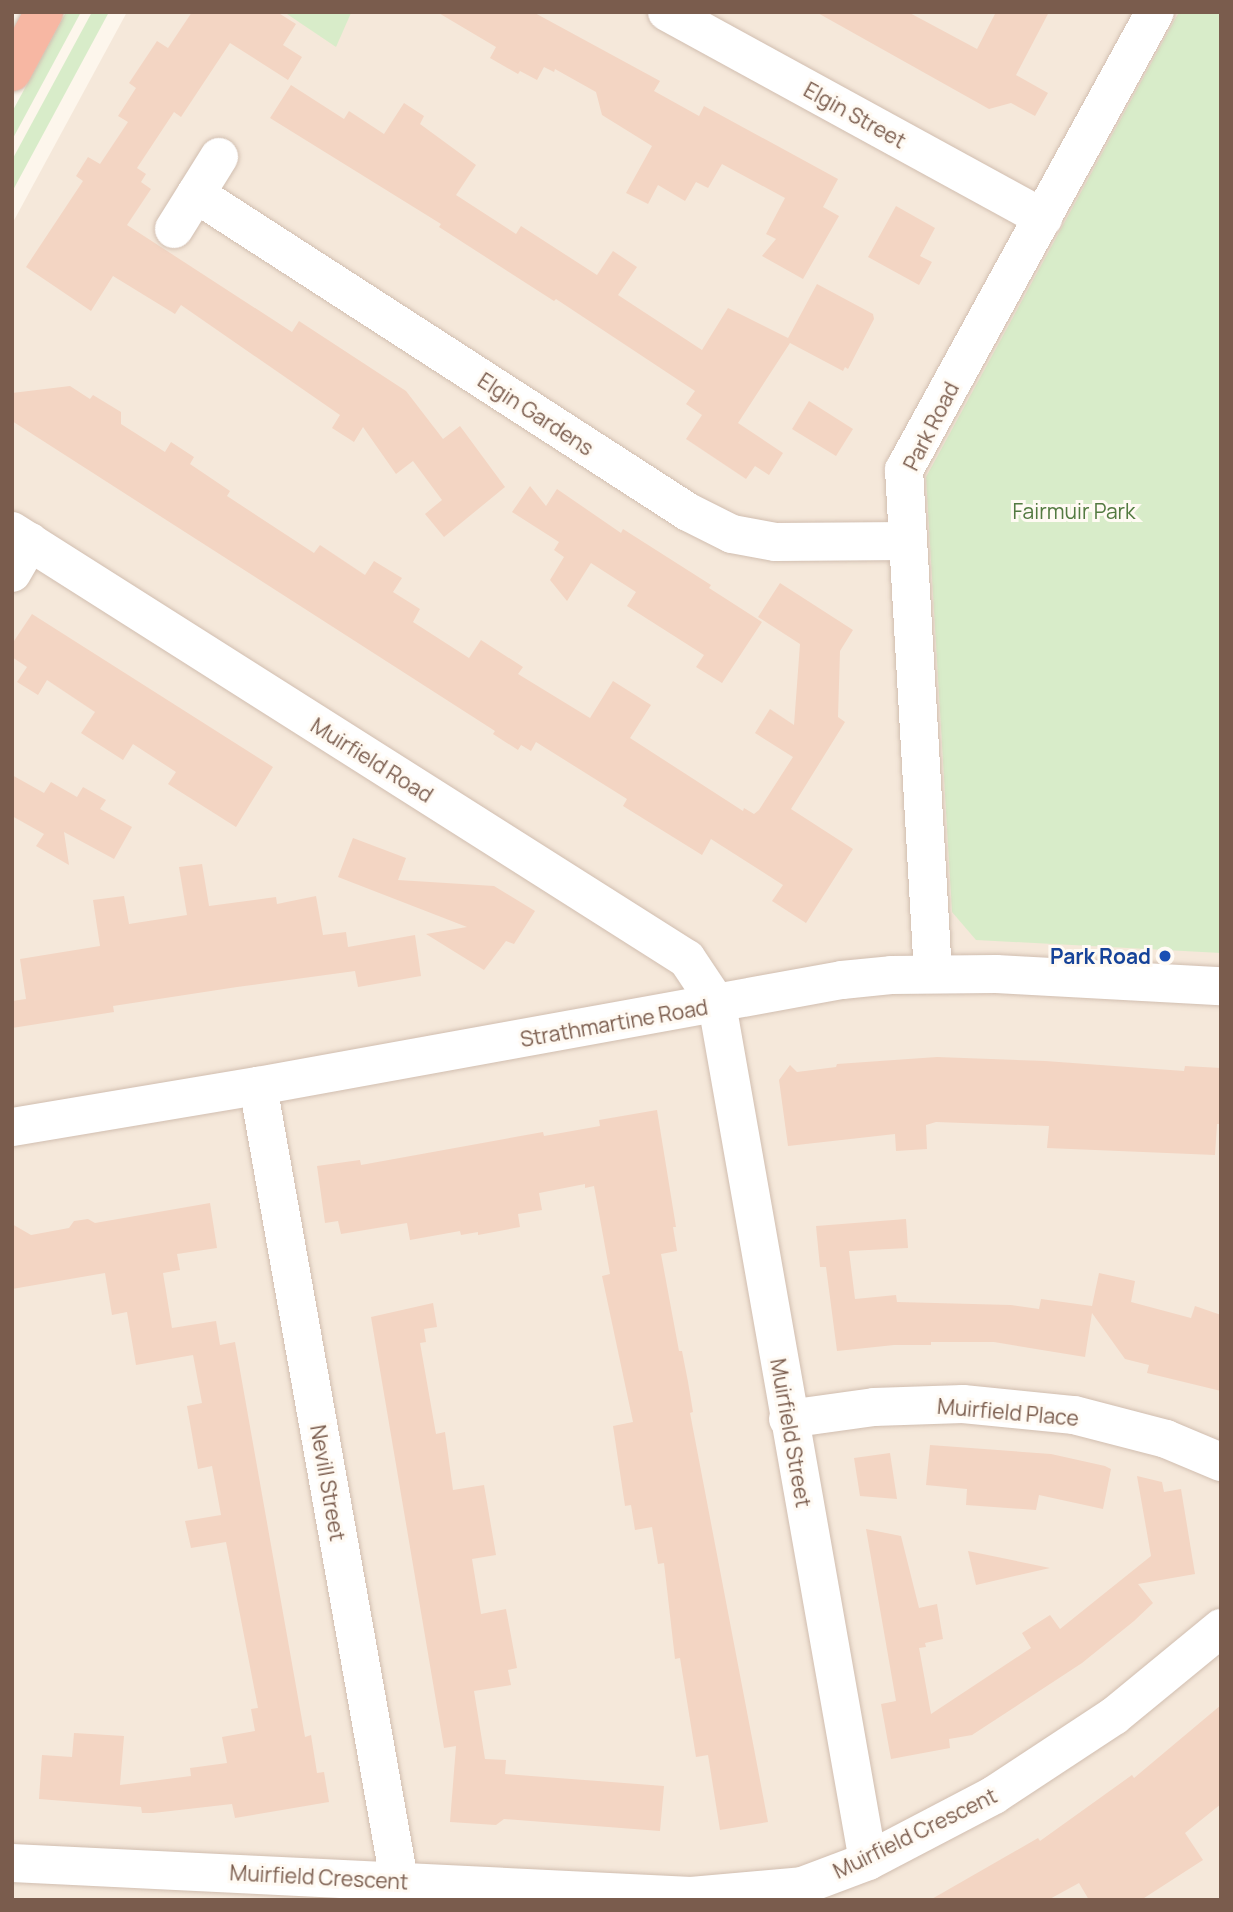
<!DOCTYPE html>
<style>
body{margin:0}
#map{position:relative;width:1233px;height:1912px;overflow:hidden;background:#fdf6ec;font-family:Manrope,sans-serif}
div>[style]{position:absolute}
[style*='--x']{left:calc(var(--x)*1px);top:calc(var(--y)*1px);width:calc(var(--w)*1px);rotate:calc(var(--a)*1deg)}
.residential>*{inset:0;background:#f5e8da}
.green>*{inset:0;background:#d8ecc9}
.building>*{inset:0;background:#f3d5c3}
.roads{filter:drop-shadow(0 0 2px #d1beb0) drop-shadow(0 0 2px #d1beb0)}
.minor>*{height:38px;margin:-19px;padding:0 19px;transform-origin:19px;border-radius:19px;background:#fff}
.highway>*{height:38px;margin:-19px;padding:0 19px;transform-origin:19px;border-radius:19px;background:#f7b7a3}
.dots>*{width:19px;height:19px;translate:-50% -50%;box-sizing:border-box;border:4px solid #fffaf3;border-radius:50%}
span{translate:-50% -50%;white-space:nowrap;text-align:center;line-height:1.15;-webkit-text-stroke:6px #fffaf3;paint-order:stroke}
.street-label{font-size:21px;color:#7a5c4d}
.park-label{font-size:21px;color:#537a41}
.transit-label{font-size:21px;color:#164399;font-weight:700}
.right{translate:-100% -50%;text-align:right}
.frame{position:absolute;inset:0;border:14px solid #7a5c4d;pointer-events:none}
</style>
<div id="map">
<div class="residential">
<i style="clip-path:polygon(127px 12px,1221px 12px,1221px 1900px,12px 1900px,12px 224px)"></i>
</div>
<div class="green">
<i style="clip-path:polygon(66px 12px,81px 12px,12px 140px,12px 112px)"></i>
<i style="clip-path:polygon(92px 12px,109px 12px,12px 192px,12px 160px)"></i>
<i style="clip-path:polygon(284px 12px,350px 12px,351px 13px,336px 47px)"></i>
<i style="clip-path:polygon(1179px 12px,1221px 12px,1221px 953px,976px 940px,952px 912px,926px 477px)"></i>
</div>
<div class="building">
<i style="clip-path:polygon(192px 12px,277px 12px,296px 24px,283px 45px,302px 57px,288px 80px,230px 43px,181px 117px,174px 112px,137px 168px,146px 174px,141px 182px,151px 189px,127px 225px,292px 332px,299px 321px,406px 391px,443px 439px,460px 426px,505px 487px,444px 537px,425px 514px,442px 500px,413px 461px,396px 474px,363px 427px,354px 442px,332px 428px,340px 415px,181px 305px,175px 314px,113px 276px,91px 311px,26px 267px,83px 181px,76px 176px,88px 157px,100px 164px,128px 122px,118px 116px,136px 88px,129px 83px,157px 41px,168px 48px)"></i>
<i style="clip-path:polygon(437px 12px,533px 12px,660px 81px,654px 91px,699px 116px,704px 106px,838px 179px,823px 207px,839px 216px,803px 279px,762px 256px,776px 239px,766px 234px,785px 198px,722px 164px,708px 188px,696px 182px,685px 201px,658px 185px,648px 204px,626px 193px,652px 146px,602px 115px,596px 92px,555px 69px,554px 72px,544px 67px,537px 80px,520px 71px,518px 74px,490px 58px,496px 47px)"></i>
<i style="clip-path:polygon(816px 12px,908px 12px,977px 49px,996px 12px,1049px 12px,1016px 75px,1048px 93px,1035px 116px,1011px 103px,989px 109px)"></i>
<i style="clip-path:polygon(291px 85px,344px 119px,349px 111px,384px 134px,404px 103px,424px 116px,420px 124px,476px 165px,456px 195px,516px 234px,521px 226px,597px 275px,613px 251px,637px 267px,618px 295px,702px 350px,728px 308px,788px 338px,817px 284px,873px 314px,874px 319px,848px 369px,845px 367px,843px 371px,790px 343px,738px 423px,783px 453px,769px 475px,755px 466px,746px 479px,686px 439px,702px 415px,686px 404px,695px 391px,556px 299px,554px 301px,439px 227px,441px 224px,270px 118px)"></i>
<i style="clip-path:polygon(896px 206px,935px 228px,920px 256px,932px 262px,919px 285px,868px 257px)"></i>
<i style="clip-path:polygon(70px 386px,90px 399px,93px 395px,121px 412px,121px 424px,165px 452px,171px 442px,194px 457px,190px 464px,230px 491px,227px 496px,314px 553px,320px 545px,365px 575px,374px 561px,402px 578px,393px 592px,420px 609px,413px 622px,469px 658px,481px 640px,523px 667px,518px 674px,590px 718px,613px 681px,651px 705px,630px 738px,743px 811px,744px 808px,754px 814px,759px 810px,793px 757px,755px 733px,770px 709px,794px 725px,800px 644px,758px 617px,780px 583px,853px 630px,840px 651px,838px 717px,845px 722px,791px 809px,853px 849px,806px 923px,772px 901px,783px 885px,711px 839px,702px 855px,623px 806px,627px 799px,536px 742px,531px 751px,521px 745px,518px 750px,493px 734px,495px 731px,12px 421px,12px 393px)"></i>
<i style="clip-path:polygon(809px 401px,853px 429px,836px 456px,792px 429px)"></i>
<i style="clip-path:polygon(530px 486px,546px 506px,557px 489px,621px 533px,623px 529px,711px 585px,709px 588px,762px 622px,722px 683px,696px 667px,704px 655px,627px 606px,636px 592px,591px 563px,567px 601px,550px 580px,564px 557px,554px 550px,559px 542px,512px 512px)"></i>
<i style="clip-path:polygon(32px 614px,273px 767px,236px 827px,168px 784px,176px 772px,133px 744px,123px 760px,81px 733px,95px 712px,47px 680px,38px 695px,17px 682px,27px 667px,12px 657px,12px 644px)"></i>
<i style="clip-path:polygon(12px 775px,44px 793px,51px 782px,77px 797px,83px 787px,106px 800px,100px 809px,132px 827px,114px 859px,64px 832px,69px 865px,36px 846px,44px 834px,12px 816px)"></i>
<i style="clip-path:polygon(353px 838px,406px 858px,398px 880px,494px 886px,535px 911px,514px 944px,506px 941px,484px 970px,426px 934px,467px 927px,338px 877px)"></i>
<i style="clip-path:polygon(202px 864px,209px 906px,276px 897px,277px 904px,316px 896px,323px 935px,346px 932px,348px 947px,415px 935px,421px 976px,358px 987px,355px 971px,237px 987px,113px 1006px,114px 1012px,12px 1028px,12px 1001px,26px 999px,20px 959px,100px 946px,93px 900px,124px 896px,129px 924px,187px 915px,179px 867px)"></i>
<i style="clip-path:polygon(937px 1057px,1045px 1061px,1184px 1071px,1185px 1066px,1221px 1068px,1221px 1124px,1217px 1124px,1215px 1155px,1047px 1148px,1049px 1126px,936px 1122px,926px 1125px,927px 1149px,896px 1151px,895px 1134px,788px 1146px,779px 1080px,790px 1065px,797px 1072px,836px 1067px,837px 1064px)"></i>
<i style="clip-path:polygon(657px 1110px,676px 1227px,673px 1227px,677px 1251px,661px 1254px,679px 1351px,682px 1351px,688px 1382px,693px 1412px,690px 1413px,768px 1822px,720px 1830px,708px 1755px,696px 1757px,680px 1658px,675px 1659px,664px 1563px,658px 1564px,652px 1527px,635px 1530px,631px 1505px,625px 1506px,613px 1426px,633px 1422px,602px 1276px,610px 1274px,594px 1186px,585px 1188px,585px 1184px,539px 1193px,542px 1210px,518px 1214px,520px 1227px,478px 1235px,478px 1232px,461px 1235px,460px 1231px,410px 1240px,407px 1223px,341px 1234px,338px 1221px,325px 1223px,317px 1166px,360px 1160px,361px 1165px,543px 1132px,544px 1136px,600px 1126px,599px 1120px)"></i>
<i style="clip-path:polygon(210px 1203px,217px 1248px,177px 1254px,180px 1270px,163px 1273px,172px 1328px,216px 1321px,220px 1345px,235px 1342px,305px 1737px,311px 1735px,317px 1773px,324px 1772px,329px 1802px,235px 1818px,232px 1804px,153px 1813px,142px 1813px,141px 1807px,39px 1799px,42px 1755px,72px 1757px,74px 1733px,124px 1736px,120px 1785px,191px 1776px,190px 1768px,227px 1763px,222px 1737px,255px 1731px,251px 1709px,258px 1708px,226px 1542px,191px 1548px,185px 1521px,221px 1515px,212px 1466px,198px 1469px,187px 1406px,202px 1403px,193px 1355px,136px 1365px,127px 1312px,112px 1315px,105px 1273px,12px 1289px,12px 1224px,31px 1235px,69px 1228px,74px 1221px,88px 1219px,95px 1223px)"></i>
<i style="clip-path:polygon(906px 1219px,908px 1248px,849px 1251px,855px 1299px,896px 1295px,897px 1302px,1011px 1305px,1039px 1309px,1041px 1299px,1092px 1306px,1099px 1273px,1135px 1281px,1131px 1302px,1191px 1318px,1195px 1306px,1221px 1315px,1221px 1391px,1147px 1373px,1149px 1365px,1125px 1359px,1092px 1313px,1085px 1357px,994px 1342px,931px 1342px,931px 1345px,894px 1345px,837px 1351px,826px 1267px,820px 1267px,816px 1226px)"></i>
<i style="clip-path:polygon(433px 1303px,437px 1327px,424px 1329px,426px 1342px,420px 1343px,436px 1434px,445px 1432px,453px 1490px,484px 1485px,496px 1555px,472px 1559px,481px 1614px,506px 1609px,517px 1668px,508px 1670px,511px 1685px,474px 1691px,485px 1759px,506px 1760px,505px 1774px,664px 1786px,660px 1831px,504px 1819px,496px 1825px,450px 1822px,456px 1746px,444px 1748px,371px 1317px)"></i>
<i style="clip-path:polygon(930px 1445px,1051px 1454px,1105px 1466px,1111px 1469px,1103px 1509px,1039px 1495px,1036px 1510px,966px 1505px,967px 1489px,926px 1485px)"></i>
<i style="clip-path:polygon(890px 1453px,897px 1499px,860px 1496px,854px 1458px)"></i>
<i style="clip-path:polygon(1137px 1476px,1162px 1482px,1164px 1492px,1181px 1489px,1195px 1574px,1138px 1584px,1153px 1603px,1134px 1621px,1082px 1663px,972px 1735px,949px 1739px,950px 1748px,891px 1759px,881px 1704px,896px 1701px,866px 1529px,901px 1536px,919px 1608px,937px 1604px,943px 1639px,925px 1643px,926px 1647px,919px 1648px,931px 1714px,1031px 1648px,1022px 1633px,1050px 1615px,1060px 1629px,1151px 1556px)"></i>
<i style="clip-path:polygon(968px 1551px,1050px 1568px,976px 1585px)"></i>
<i style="clip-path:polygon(1221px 1705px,1221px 1804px,1185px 1833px,1203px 1860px,1141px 1900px,1089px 1900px,1079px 1883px,1048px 1900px,930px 1900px,1038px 1838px,1040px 1841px,1132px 1775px,1134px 1778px)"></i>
</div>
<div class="roads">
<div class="minor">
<i style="--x:667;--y:12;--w:429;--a:28.7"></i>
<i style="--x:196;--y:194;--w:586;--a:32.88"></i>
<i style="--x:688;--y:512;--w:49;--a:26.6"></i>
<i style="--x:732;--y:534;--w:44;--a:10.5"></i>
<i style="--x:775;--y:542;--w:132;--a:-0.4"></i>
<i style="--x:174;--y:229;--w:85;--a:-58"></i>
<i style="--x:12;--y:531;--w:799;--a:32.38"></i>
<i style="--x:687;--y:959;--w:54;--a:56.3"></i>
<i style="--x:717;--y:1004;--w:870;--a:80.01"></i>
<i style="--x:12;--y:573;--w:36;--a:-60"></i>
<i style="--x:933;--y:974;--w:505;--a:-93.29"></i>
<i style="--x:904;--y:470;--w:522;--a:-61.28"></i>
<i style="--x:258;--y:1086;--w:806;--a:79.93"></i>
<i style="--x:12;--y:1127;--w:249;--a:-9.5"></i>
<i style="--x:258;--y:1086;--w:594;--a:-10.29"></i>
<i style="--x:842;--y:980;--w:49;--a:-5.8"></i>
<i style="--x:891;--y:975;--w:105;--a:-0.5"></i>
<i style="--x:996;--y:974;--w:225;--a:3.1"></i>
<i style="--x:788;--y:1419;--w:87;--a:-7.9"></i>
<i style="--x:874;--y:1407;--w:89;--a:-1.9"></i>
<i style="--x:963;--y:1404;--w:112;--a:5.7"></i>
<i style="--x:1074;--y:1415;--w:95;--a:14.6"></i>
<i style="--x:1166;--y:1439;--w:60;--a:22.7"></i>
<i style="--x:12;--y:1863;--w:680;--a:2.78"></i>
<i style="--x:691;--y:1896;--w:111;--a:-5.1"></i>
<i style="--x:802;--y:1886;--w:71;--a:-20.7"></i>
<i style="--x:868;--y:1861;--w:142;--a:-27.6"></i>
<i style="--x:994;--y:1795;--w:144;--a:-33.4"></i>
<i style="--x:1114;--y:1716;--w:139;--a:-39.4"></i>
</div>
<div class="highway">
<i style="--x:12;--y:72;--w:68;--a:-61.9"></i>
</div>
</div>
<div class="dots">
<i style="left:1165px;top:956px;background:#1a4fb4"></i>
</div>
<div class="street-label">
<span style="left:855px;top:115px;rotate:29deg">Elgin Street</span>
<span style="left:536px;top:414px;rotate:33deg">Elgin Gardens</span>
<span style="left:931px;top:426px;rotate:-63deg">Park Road</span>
<span style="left:372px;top:760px;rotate:32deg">Muirfield Road</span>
<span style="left:614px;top:1023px;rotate:-10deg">Strathmartine Road</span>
<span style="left:1008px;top:1412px;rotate:5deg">Muirfield Place</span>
<span style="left:791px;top:1433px;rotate:80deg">Muirfield Street</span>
<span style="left:328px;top:1483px;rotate:80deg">Nevill Street</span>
<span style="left:915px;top:1833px;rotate:-26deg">Muirfield Crescent</span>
<span style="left:319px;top:1877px;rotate:3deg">Muirfield Crescent</span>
</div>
<div class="park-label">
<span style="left:1074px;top:511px">Fairmuir Park</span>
</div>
<div class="transit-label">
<span class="right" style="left:1151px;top:956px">Park Road</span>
</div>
<div class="frame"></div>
</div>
